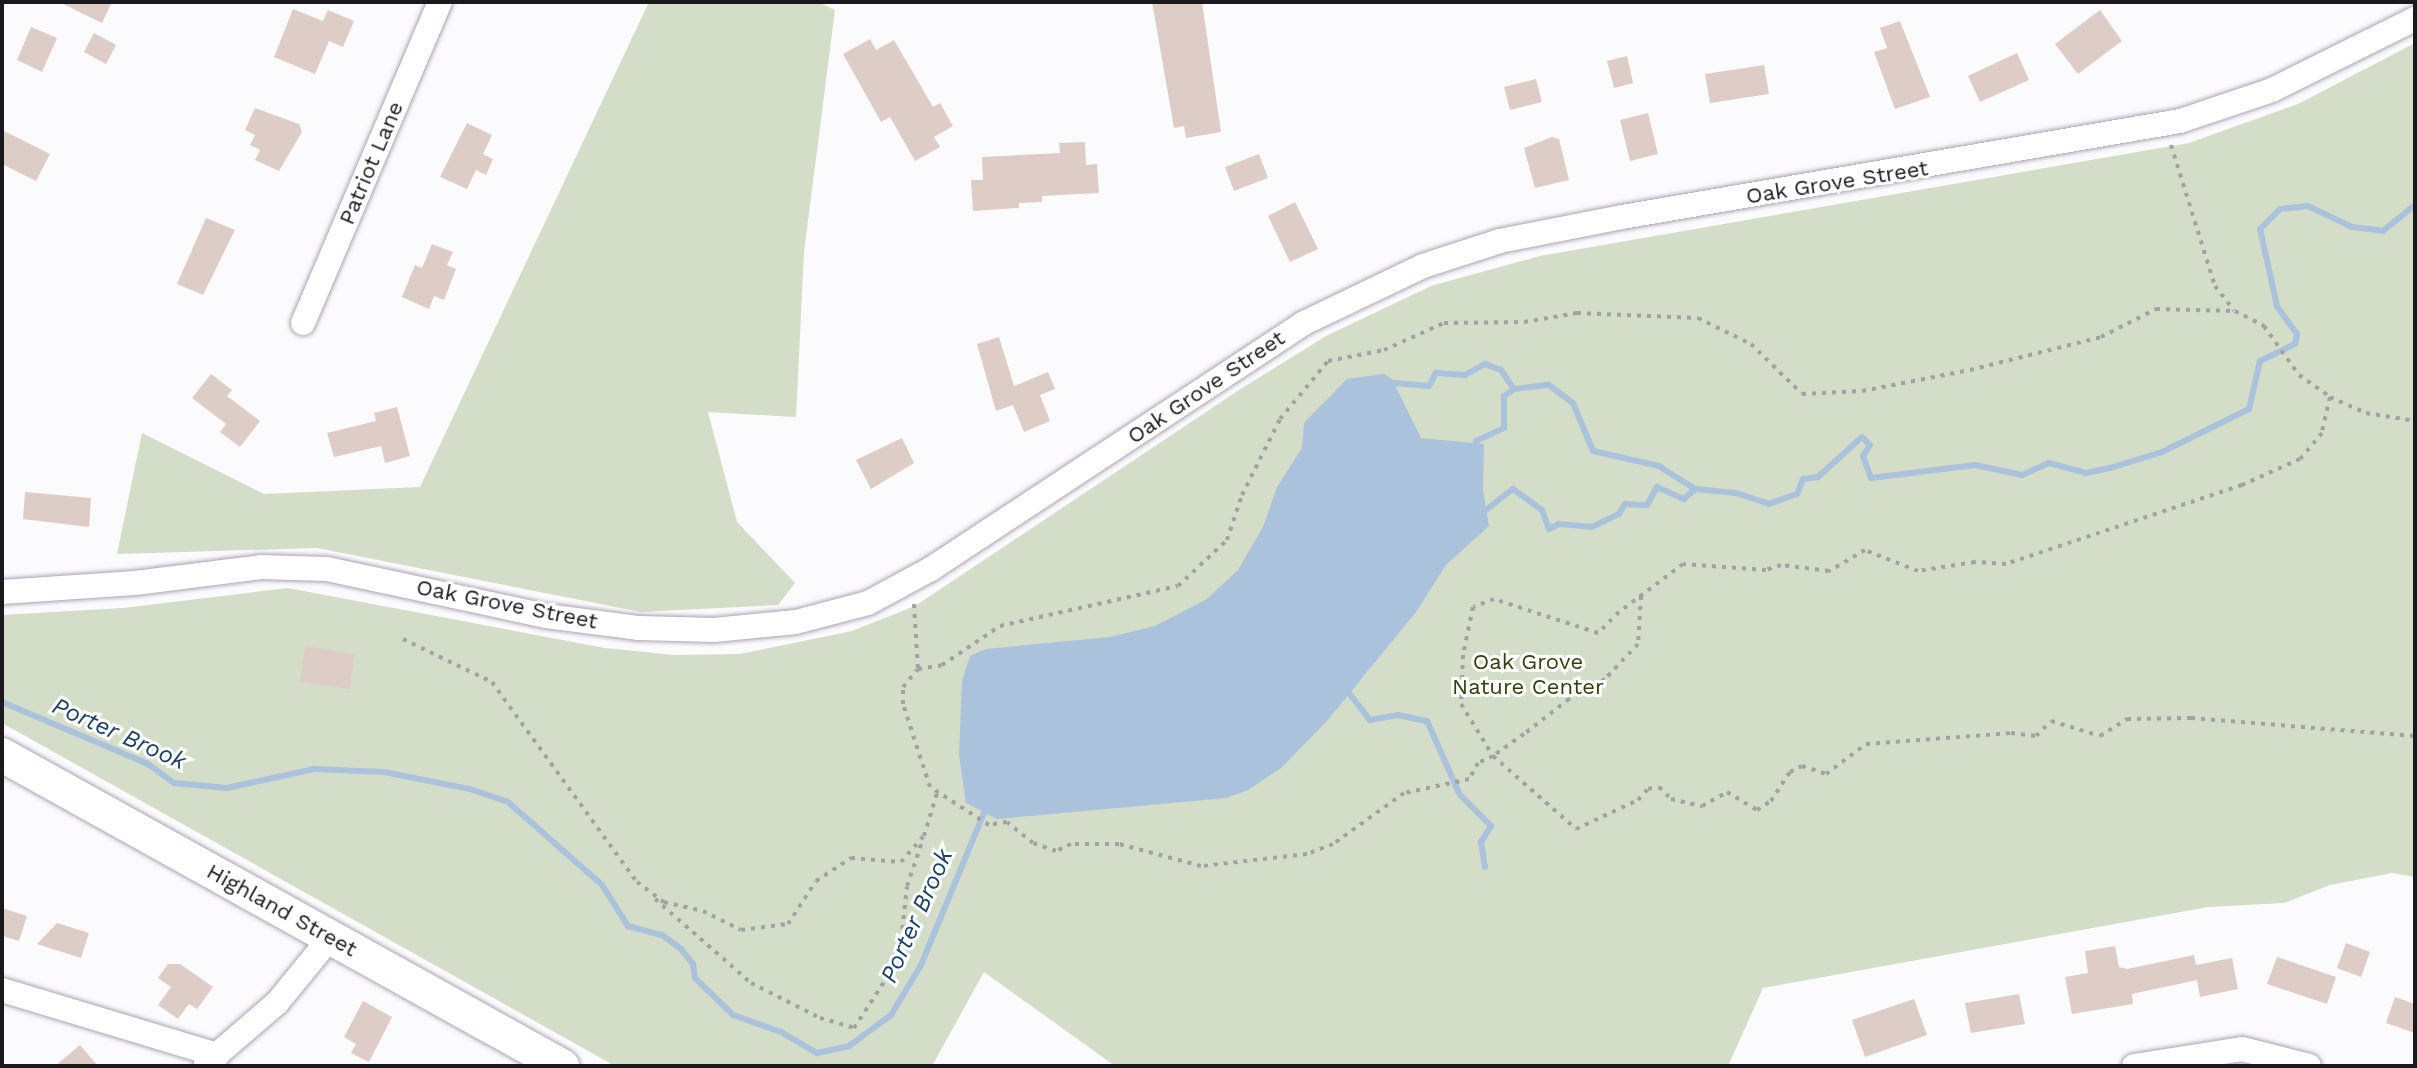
<!DOCTYPE html>
<style>
body{margin:0}
#map{position:relative;width:2417px;height:1068px;overflow:hidden;background:#fbfafd;font-family:"Work Sans",sans-serif}
div>[style]{position:absolute}
[style*='--x']{left:calc(var(--x)*1px);top:calc(var(--y)*1px);width:calc(var(--w)*1px);rotate:calc(var(--a)*1deg)}
.green>*{inset:0;background:#d4ddc7}
.water>*{inset:0;background:#aac2dc}
.stream>*{height:6px;margin:-3px;padding:0 3px;transform-origin:3px;border-radius:3px;background:#aac2dc}
.building>*{inset:0;background:#decdc6}
.path>*{height:4px;margin-top:-2px;transform-origin:0;background:repeating-linear-gradient(90deg,#a2a1a4 0 4px,transparent 0 10px)}
.roads{filter:drop-shadow(0 0 2px #a9a4b2) drop-shadow(0 0 2px #a9a4b2)}
.minor>*{height:24px;margin:-12px;padding:0 12px;transform-origin:12px;border-radius:12px;background:#fff}
.secondary>*{height:34px;margin:-17px;padding:0 17px;transform-origin:17px;border-radius:17px;background:#fff}
span{translate:-50% -50%;white-space:nowrap;text-align:center;line-height:1.15;-webkit-text-stroke:6px #fff;paint-order:stroke}
.street-label{font-size:22px;color:#1b191e}
.park-label{font-size:22px;color:#2f3f0c}
.water-label{font-size:24px;color:#1c4064;font-style:italic}
.frame{position:absolute;inset:0;border:4px solid #1b191e;pointer-events:none}
</style>
<div id="map">
<div class="green">
<i style="clip-path:polygon(649px 2px,818px 2px,835px 10px,804px 252px,796px 417px,708px 412px,737px 522px,795px 583px,778px 605px,641px 612px,317px 548px,117px 554px,142px 433px,264px 494px,420px 487px)"></i>
<i style="clip-path:polygon(2415px 43px,2415px 877px,2392px 873px,2330px 885px,2284px 903px,2208px 907px,1763px 988px,1728px 1066px,1115px 1066px,984px 972px,932px 1066px,615px 1066px,2px 723px,2px 615px,123px 608px,288px 588px,605px 648px,674px 655px,740px 654px,852px 631px,915px 606px,1242px 388px,1326px 336px,1431px 286px,1540px 256px,2189px 143px,2298px 104px)"></i>
</div>
<div class="water">
<i style="clip-path:polygon(1384px 374px,1392px 379px,1421px 438px,1484px 444px,1483px 490px,1489px 526px,1446px 565px,1416px 612px,1327px 721px,1281px 768px,1248px 790px,1226px 798px,997px 819px,966px 803px,959px 755px,962px 681px,970px 656px,986px 649px,1110px 637px,1155px 626px,1207px 599px,1238px 570px,1263px 527px,1277px 487px,1302px 448px,1304px 423px,1347px 379px)"></i>
</div>
<div class="stream">
<i style="--x:1394;--y:383;--w:35;--a:5"></i>
<i style="--x:1429;--y:386;--w:15;--a:-62"></i>
<i style="--x:1436;--y:373;--w:29;--a:4"></i>
<i style="--x:1465;--y:375;--w:23;--a:-29"></i>
<i style="--x:1485;--y:364;--w:17;--a:21"></i>
<i style="--x:1501;--y:370;--w:23;--a:56"></i>
<i style="--x:1476;--y:441;--w:31;--a:-25"></i>
<i style="--x:1504;--y:428;--w:32;--a:-90"></i>
<i style="--x:1504;--y:396;--w:12;--a:-35"></i>
<i style="--x:1514;--y:389;--w:35;--a:-7"></i>
<i style="--x:1549;--y:385;--w:30;--a:37"></i>
<i style="--x:1573;--y:403;--w:52;--a:67.4"></i>
<i style="--x:1593;--y:451;--w:68;--a:12.8"></i>
<i style="--x:1659;--y:466;--w:43;--a:32.6"></i>
<i style="--x:1695;--y:489;--w:41;--a:5.6"></i>
<i style="--x:1736;--y:493;--w:35;--a:18"></i>
<i style="--x:1769;--y:504;--w:30;--a:-20"></i>
<i style="--x:1797;--y:494;--w:16;--a:-68"></i>
<i style="--x:1803;--y:479;--w:15;--a:-8"></i>
<i style="--x:1818;--y:477;--w:59;--a:-42.3"></i>
<i style="--x:1862;--y:437;--w:11;--a:45"></i>
<i style="--x:1870;--y:445;--w:13;--a:122"></i>
<i style="--x:1863;--y:456;--w:23;--a:70"></i>
<i style="--x:1871;--y:478;--w:105;--a:-7.1"></i>
<i style="--x:1975;--y:465;--w:48;--a:12"></i>
<i style="--x:2022;--y:475;--w:30;--a:-24"></i>
<i style="--x:2049;--y:463;--w:38;--a:15"></i>
<i style="--x:2086;--y:473;--w:25;--a:-12"></i>
<i style="--x:2110;--y:468;--w:54;--a:-17.1"></i>
<i style="--x:2162;--y:452;--w:97;--a:-26.3"></i>
<i style="--x:2249;--y:409;--w:49;--a:-77.1"></i>
<i style="--x:2260;--y:361;--w:39;--a:-26"></i>
<i style="--x:2295;--y:344;--w:10;--a:-79"></i>
<i style="--x:2297;--y:334;--w:34;--a:-126"></i>
<i style="--x:2277;--y:306;--w:79;--a:-102.4"></i>
<i style="--x:2260;--y:229;--w:28;--a:-45"></i>
<i style="--x:2280;--y:209;--w:28;--a:-6"></i>
<i style="--x:2308;--y:206;--w:49;--a:25.5"></i>
<i style="--x:2352;--y:227;--w:31;--a:7"></i>
<i style="--x:2383;--y:231;--w:41;--a:-39.1"></i>
<i style="--x:1482;--y:513;--w:39;--a:-38"></i>
<i style="--x:1513;--y:489;--w:36;--a:36"></i>
<i style="--x:1542;--y:510;--w:20;--a:70"></i>
<i style="--x:1549;--y:529;--w:11;--a:-27"></i>
<i style="--x:1559;--y:524;--w:33;--a:5"></i>
<i style="--x:1592;--y:527;--w:30;--a:-26"></i>
<i style="--x:1619;--y:514;--w:12;--a:-59"></i>
<i style="--x:1625;--y:504;--w:22;--a:3"></i>
<i style="--x:1647;--y:505;--w:21;--a:-61"></i>
<i style="--x:1657;--y:487;--w:30;--a:24"></i>
<i style="--x:1684;--y:499;--w:15;--a:-42"></i>
<i style="--x:1345;--y:688;--w:41;--a:52"></i>
<i style="--x:1370;--y:720;--w:28;--a:-10"></i>
<i style="--x:1398;--y:715;--w:30;--a:12"></i>
<i style="--x:1427;--y:721;--w:81;--a:66"></i>
<i style="--x:1460;--y:795;--w:44;--a:45"></i>
<i style="--x:1491;--y:826;--w:19;--a:122"></i>
<i style="--x:1481;--y:842;--w:25;--a:81"></i>
<i style="--x:2;--y:702;--w:159;--a:23"></i>
<i style="--x:148;--y:764;--w:32;--a:36"></i>
<i style="--x:174;--y:783;--w:53;--a:5.4"></i>
<i style="--x:227;--y:788;--w:89;--a:-12.3"></i>
<i style="--x:314;--y:769;--w:70;--a:2.5"></i>
<i style="--x:384;--y:772;--w:88;--a:11.2"></i>
<i style="--x:470;--y:789;--w:40;--a:18.9"></i>
<i style="--x:508;--y:802;--w:125;--a:41.4"></i>
<i style="--x:602;--y:885;--w:49;--a:57.6"></i>
<i style="--x:628;--y:926;--w:35;--a:15"></i>
<i style="--x:662;--y:935;--w:24;--a:36"></i>
<i style="--x:681;--y:949;--w:19;--a:51"></i>
<i style="--x:693;--y:964;--w:14;--a:82"></i>
<i style="--x:695;--y:978;--w:53;--a:44.2"></i>
<i style="--x:733;--y:1015;--w:51;--a:19.5"></i>
<i style="--x:781;--y:1032;--w:42;--a:30.3"></i>
<i style="--x:817;--y:1053;--w:33;--a:-12"></i>
<i style="--x:849;--y:1046;--w:52;--a:-36.4"></i>
<i style="--x:891;--y:1015;--w:58;--a:-59"></i>
<i style="--x:921;--y:965;--w:170;--a:-67.5"></i>
</div>
<div class="building">
<i style="clip-path:polygon(59px 2px,112px 2px,102px 23px)"></i>
<i style="clip-path:polygon(1152px 2px,1202px 2px,1221px 132px,1186px 138px,1184px 126px,1174px 128px)"></i>
<i style="clip-path:polygon(293px 9px,323px 21px,328px 10px,354px 21px,343px 47px,329px 41px,315px 74px,274px 57px)"></i>
<i style="clip-path:polygon(2100px 10px,2122px 41px,2078px 74px,2055px 44px)"></i>
<i style="clip-path:polygon(1900px 21px,1930px 97px,1895px 109px,1874px 52px,1887px 48px,1880px 28px)"></i>
<i style="clip-path:polygon(31px 27px,57px 38px,42px 72px,17px 60px)"></i>
<i style="clip-path:polygon(94px 33px,116px 45px,106px 64px,84px 52px)"></i>
<i style="clip-path:polygon(870px 39px,876px 50px,894px 40px,933px 107px,940px 103px,953px 126px,934px 137px,940px 147px,915px 161px,890px 117px,881px 122px,843px 54px)"></i>
<i style="clip-path:polygon(2017px 53px,2029px 80px,1980px 102px,1968px 76px)"></i>
<i style="clip-path:polygon(1627px 56px,1633px 83px,1614px 88px,1607px 61px)"></i>
<i style="clip-path:polygon(1764px 65px,1769px 94px,1710px 103px,1705px 74px)"></i>
<i style="clip-path:polygon(1536px 79px,1542px 102px,1510px 110px,1504px 87px)"></i>
<i style="clip-path:polygon(255px 108px,299px 124px,302px 132px,279px 171px,255px 160px,260px 150px,250px 145px,255px 135px,245px 130px)"></i>
<i style="clip-path:polygon(1648px 113px,1658px 154px,1630px 161px,1620px 120px)"></i>
<i style="clip-path:polygon(467px 123px,492px 135px,483px 154px,493px 159px,486px 175px,476px 170px,467px 189px,440px 177px)"></i>
<i style="clip-path:polygon(2px 130px,50px 154px,36px 181px,2px 164px)"></i>
<i style="clip-path:polygon(1552px 137px,1559px 139px,1569px 180px,1535px 188px,1524px 148px)"></i>
<i style="clip-path:polygon(1085px 142px,1086px 165px,1097px 164px,1099px 193px,1042px 196px,1042px 202px,1019px 203px,1019px 208px,973px 211px,971px 180px,983px 180px,982px 157px,1060px 153px,1059px 143px)"></i>
<i style="clip-path:polygon(1259px 154px,1268px 178px,1234px 191px,1225px 167px)"></i>
<i style="clip-path:polygon(1295px 202px,1318px 249px,1290px 262px,1268px 216px)"></i>
<i style="clip-path:polygon(206px 218px,235px 230px,203px 295px,177px 284px)"></i>
<i style="clip-path:polygon(432px 244px,453px 252px,447px 265px,456px 269px,444px 300px,434px 296px,429px 309px,402px 297px,415px 265px,422px 268px)"></i>
<i style="clip-path:polygon(999px 337px,1014px 386px,1048px 372px,1055px 389px,1040px 395px,1050px 421px,1024px 432px,1013px 405px,996px 411px,977px 344px)"></i>
<i style="clip-path:polygon(211px 374px,232px 390px,227px 396px,260px 421px,240px 447px,220px 432px,226px 424px,192px 398px)"></i>
<i style="clip-path:polygon(397px 407px,410px 456px,385px 463px,381px 446px,334px 457px,327px 433px,376px 421px,374px 413px)"></i>
<i style="clip-path:polygon(902px 438px,914px 463px,871px 489px,856px 460px)"></i>
<i style="clip-path:polygon(25px 492px,91px 498px,89px 527px,23px 519px)"></i>
<i style="clip-path:polygon(305px 646px,354px 654px,350px 689px,300px 682px)"></i>
<i style="clip-path:polygon(2px 908px,27px 916px,19px 941px,2px 936px)"></i>
<i style="clip-path:polygon(57px 923px,89px 933px,81px 958px,37px 944px)"></i>
<i style="clip-path:polygon(2346px 943px,2370px 952px,2361px 977px,2337px 968px)"></i>
<i style="clip-path:polygon(2115px 946px,2119px 967px,2127px 969px,2194px 955px,2196px 965px,2232px 958px,2238px 989px,2200px 997px,2197px 980px,2132px 994px,2133px 1004px,2072px 1014px,2065px 977px,2088px 973px,2085px 951px)"></i>
<i style="clip-path:polygon(2277px 957px,2336px 977px,2327px 1004px,2267px 984px)"></i>
<i style="clip-path:polygon(168px 964px,180px 964px,213px 987px,197px 1009px,189px 1004px,178px 1019px,158px 1005px,171px 987px,158px 978px)"></i>
<i style="clip-path:polygon(2019px 994px,2025px 1024px,1971px 1033px,1965px 1003px)"></i>
<i style="clip-path:polygon(2395px 997px,2415px 1004px,2415px 1033px,2386px 1023px)"></i>
<i style="clip-path:polygon(1914px 999px,1927px 1035px,1865px 1057px,1852px 1020px)"></i>
<i style="clip-path:polygon(363px 1001px,392px 1017px,369px 1062px,351px 1053px,356px 1044px,344px 1037px)"></i>
<i style="clip-path:polygon(80px 1045px,98px 1066px,55px 1066px)"></i>
</div>
<div class="path">
<i style="--x:2171;--y:145;--w:148;--a:72.7"></i>
<i style="--x:2215;--y:286;--w:31;--a:52"></i>
<i style="--x:2330;--y:397;--w:39;--a:24"></i>
<i style="--x:2366;--y:413;--w:50;--a:9.3"></i>
<i style="--x:1641;--y:596;--w:48;--a:93.6"></i>
<i style="--x:1638;--y:644;--w:48;--a:133.3"></i>
<i style="--x:1605;--y:679;--w:41;--a:150.9"></i>
<i style="--x:1569;--y:699;--w:57;--a:142.1"></i>
<i style="--x:1524;--y:734;--w:38;--a:145"></i>
<i style="--x:1493;--y:756;--w:17;--a:155"></i>
<i style="--x:1478;--y:763;--w:18;--a:119"></i>
<i style="--x:1469;--y:779;--w:66;--a:167.8"></i>
<i style="--x:1404;--y:793;--w:87;--a:144.3"></i>
<i style="--x:1333;--y:844;--w:28;--a:159"></i>
<i style="--x:1307;--y:854;--w:107;--a:173.5"></i>
<i style="--x:1201;--y:866;--w:85;--a:-165"></i>
<i style="--x:1119;--y:844;--w:48;--a:180"></i>
<i style="--x:1071;--y:844;--w:17;--a:155"></i>
<i style="--x:1056;--y:851;--w:24;--a:-161"></i>
<i style="--x:1033;--y:843;--w:33;--a:-141"></i>
<i style="--x:1007;--y:822;--w:18;--a:171"></i>
<i style="--x:989;--y:825;--w:70;--a:-147.2"></i>
<i style="--x:930;--y:787;--w:87;--a:-108"></i>
<i style="--x:903;--y:704;--w:17;--a:-90"></i>
<i style="--x:903;--y:687;--w:23;--a:-50"></i>
<i style="--x:918;--y:669;--w:24;--a:-9"></i>
<i style="--x:942;--y:665;--w:70;--a:-33.9"></i>
<i style="--x:1000;--y:626;--w:182;--a:-12.7"></i>
<i style="--x:1178;--y:586;--w:67;--a:-43.2"></i>
<i style="--x:1227;--y:540;--w:47;--a:-71.6"></i>
<i style="--x:1242;--y:495;--w:85;--a:-63.4"></i>
<i style="--x:1280;--y:419;--w:75;--a:-50.4"></i>
<i style="--x:1328;--y:361;--w:57;--a:-11.1"></i>
<i style="--x:1384;--y:350;--w:66;--a:-24.2"></i>
<i style="--x:1444;--y:323;--w:80;--a:-0.7"></i>
<i style="--x:1524;--y:322;--w:54;--a:-9.6"></i>
<i style="--x:1577;--y:313;--w:121;--a:2.4"></i>
<i style="--x:1698;--y:318;--w:59;--a:26.1"></i>
<i style="--x:1751;--y:344;--w:71;--a:44.4"></i>
<i style="--x:1802;--y:394;--w:60;--a:-2.9"></i>
<i style="--x:1862;--y:391;--w:110;--a:-11"></i>
<i style="--x:1970;--y:370;--w:135;--a:-14.1"></i>
<i style="--x:2101;--y:337;--w:62;--a:-27"></i>
<i style="--x:2156;--y:309;--w:79;--a:1.5"></i>
<i style="--x:2235;--y:311;--w:33;--a:27"></i>
<i style="--x:2264;--y:326;--w:60;--a:54.5"></i>
<i style="--x:2299;--y:375;--w:38;--a:35"></i>
<i style="--x:2330;--y:397;--w:37;--a:103"></i>
<i style="--x:2322;--y:433;--w:34;--a:130"></i>
<i style="--x:2300;--y:459;--w:64;--a:155.9"></i>
<i style="--x:2242;--y:485;--w:249;--a:161.5"></i>
<i style="--x:2006;--y:564;--w:31;--a:-176"></i>
<i style="--x:1975;--y:562;--w:58;--a:171"></i>
<i style="--x:1918;--y:571;--w:57;--a:-158.4"></i>
<i style="--x:1865;--y:550;--w:42;--a:149.7"></i>
<i style="--x:1829;--y:571;--w:48;--a:-172.9"></i>
<i style="--x:1781;--y:565;--w:16;--a:162"></i>
<i style="--x:1766;--y:570;--w:83;--a:-175.9"></i>
<i style="--x:1683;--y:564;--w:80;--a:143.1"></i>
<i style="--x:1619;--y:612;--w:30;--a:135"></i>
<i style="--x:1598;--y:633;--w:109;--a:-161.9"></i>
<i style="--x:1494;--y:599;--w:22;--a:159"></i>
<i style="--x:1473;--y:607;--w:49;--a:101.8"></i>
<i style="--x:1463;--y:655;--w:49;--a:92.3"></i>
<i style="--x:1461;--y:704;--w:61;--a:58.4"></i>
<i style="--x:1493;--y:756;--w:111;--a:41.3"></i>
<i style="--x:1576;--y:829;--w:68;--a:-25.1"></i>
<i style="--x:1638;--y:800;--w:15;--a:-48"></i>
<i style="--x:1648;--y:789;--w:11;--a:-10"></i>
<i style="--x:1659;--y:787;--w:17;--a:45"></i>
<i style="--x:1671;--y:799;--w:32;--a:13"></i>
<i style="--x:1702;--y:806;--w:29;--a:-29"></i>
<i style="--x:1727;--y:792;--w:35;--a:31"></i>
<i style="--x:1757;--y:810;--w:17;--a:-33"></i>
<i style="--x:1771;--y:801;--w:35;--a:-57"></i>
<i style="--x:1790;--y:772;--w:13;--a:-27"></i>
<i style="--x:1802;--y:766;--w:25;--a:18"></i>
<i style="--x:1826;--y:774;--w:50;--a:-36.9"></i>
<i style="--x:1866;--y:744;--w:145;--a:-4.3"></i>
<i style="--x:2011;--y:733;--w:25;--a:7"></i>
<i style="--x:2036;--y:736;--w:21;--a:-45"></i>
<i style="--x:2051;--y:721;--w:51;--a:17"></i>
<i style="--x:2100;--y:736;--w:32;--a:-32"></i>
<i style="--x:2127;--y:719;--w:64;--a:-0.9"></i>
<i style="--x:2191;--y:718;--w:225;--a:4.6"></i>
<i style="--x:914;--y:604;--w:65;--a:86.5"></i>
<i style="--x:403;--y:639;--w:99;--a:25.8"></i>
<i style="--x:492;--y:682;--w:247;--a:54.1"></i>
<i style="--x:637;--y:882;--w:34;--a:37"></i>
<i style="--x:664;--y:902;--w:40;--a:13"></i>
<i style="--x:703;--y:911;--w:42;--a:26.6"></i>
<i style="--x:741;--y:930;--w:47;--a:-7.3"></i>
<i style="--x:788;--y:924;--w:51;--a:-56.9"></i>
<i style="--x:816;--y:881;--w:42;--a:-33.3"></i>
<i style="--x:851;--y:858;--w:50;--a:4.6"></i>
<i style="--x:901;--y:862;--w:35;--a:-49"></i>
<i style="--x:924;--y:836;--w:45;--a:-73.2"></i>
<i style="--x:655;--y:899;--w:128;--a:41.2"></i>
<i style="--x:751;--y:983;--w:77;--a:26.9"></i>
<i style="--x:820;--y:1018;--w:35;--a:16"></i>
<i style="--x:854;--y:1028;--w:82;--a:-56.9"></i>
<i style="--x:899;--y:959;--w:73;--a:-83.7"></i>
<i style="--x:907;--y:886;--w:50;--a:-71.2"></i>
</div>
<div class="roads">
<div class="minor">
<i style="--x:303;--y:323;--w:349;--a:-66.9"></i>
<i style="--x:2;--y:592;--w:133;--a:-3.9"></i>
<i style="--x:135;--y:583;--w:127;--a:-7.2"></i>
<i style="--x:261;--y:567;--w:66;--a:1.7"></i>
<i style="--x:327;--y:569;--w:224;--a:12.1"></i>
<i style="--x:546;--y:616;--w:94;--a:7.4"></i>
<i style="--x:639;--y:628;--w:75;--a:1.5"></i>
<i style="--x:714;--y:630;--w:82;--a:-5.6"></i>
<i style="--x:796;--y:622;--w:74;--a:-14.8"></i>
<i style="--x:868;--y:603;--w:72;--a:-28.4"></i>
<i style="--x:931;--y:569;--w:445;--a:-33.4"></i>
<i style="--x:1302;--y:324;--w:134;--a:-25.6"></i>
<i style="--x:1423;--y:266;--w:81;--a:-18"></i>
<i style="--x:1500;--y:241;--w:124;--a:-11.1"></i>
<i style="--x:1622;--y:217;--w:566;--a:-9.76"></i>
<i style="--x:2180;--y:121;--w:97;--a:-18.6"></i>
<i style="--x:2272;--y:90;--w:160;--a:-26.4"></i>
<i style="--x:2;--y:990;--w:225;--a:16.8"></i>
<i style="--x:206;--y:1064;--w:94;--a:-40.7"></i>
<i style="--x:277;--y:1003;--w:84;--a:-50.8"></i>
<i style="--x:2134;--y:1066;--w:109;--a:-8.9"></i>
<i style="--x:2242;--y:1049;--w:69;--a:14.2"></i>
</div>
<div class="secondary">
<i style="--x:2;--y:755;--w:641;--a:29.05"></i>
</div>
</div>
<div class="street-label">
<span style="left:371px;top:163px;rotate:-67deg">Patriot Lane</span>
<span style="left:1837px;top:182px;rotate:-9deg">Oak Grove Street</span>
<span style="left:1206px;top:387px;rotate:-34deg">Oak Grove Street</span>
<span style="left:507px;top:604px;rotate:11deg">Oak Grove Street</span>
<span style="left:282px;top:910px;rotate:29deg">Highland Street</span>
</div>
<div class="park-label">
<span style="left:1528px;top:674px">Oak Grove<br>Nature Center</span>
</div>
<div class="water-label">
<span style="left:119px;top:734px;rotate:24deg">Porter Brook</span>
<span style="left:917px;top:916px;rotate:-66deg">Porter Brook</span>
</div>
<div class="frame"></div>
</div>
